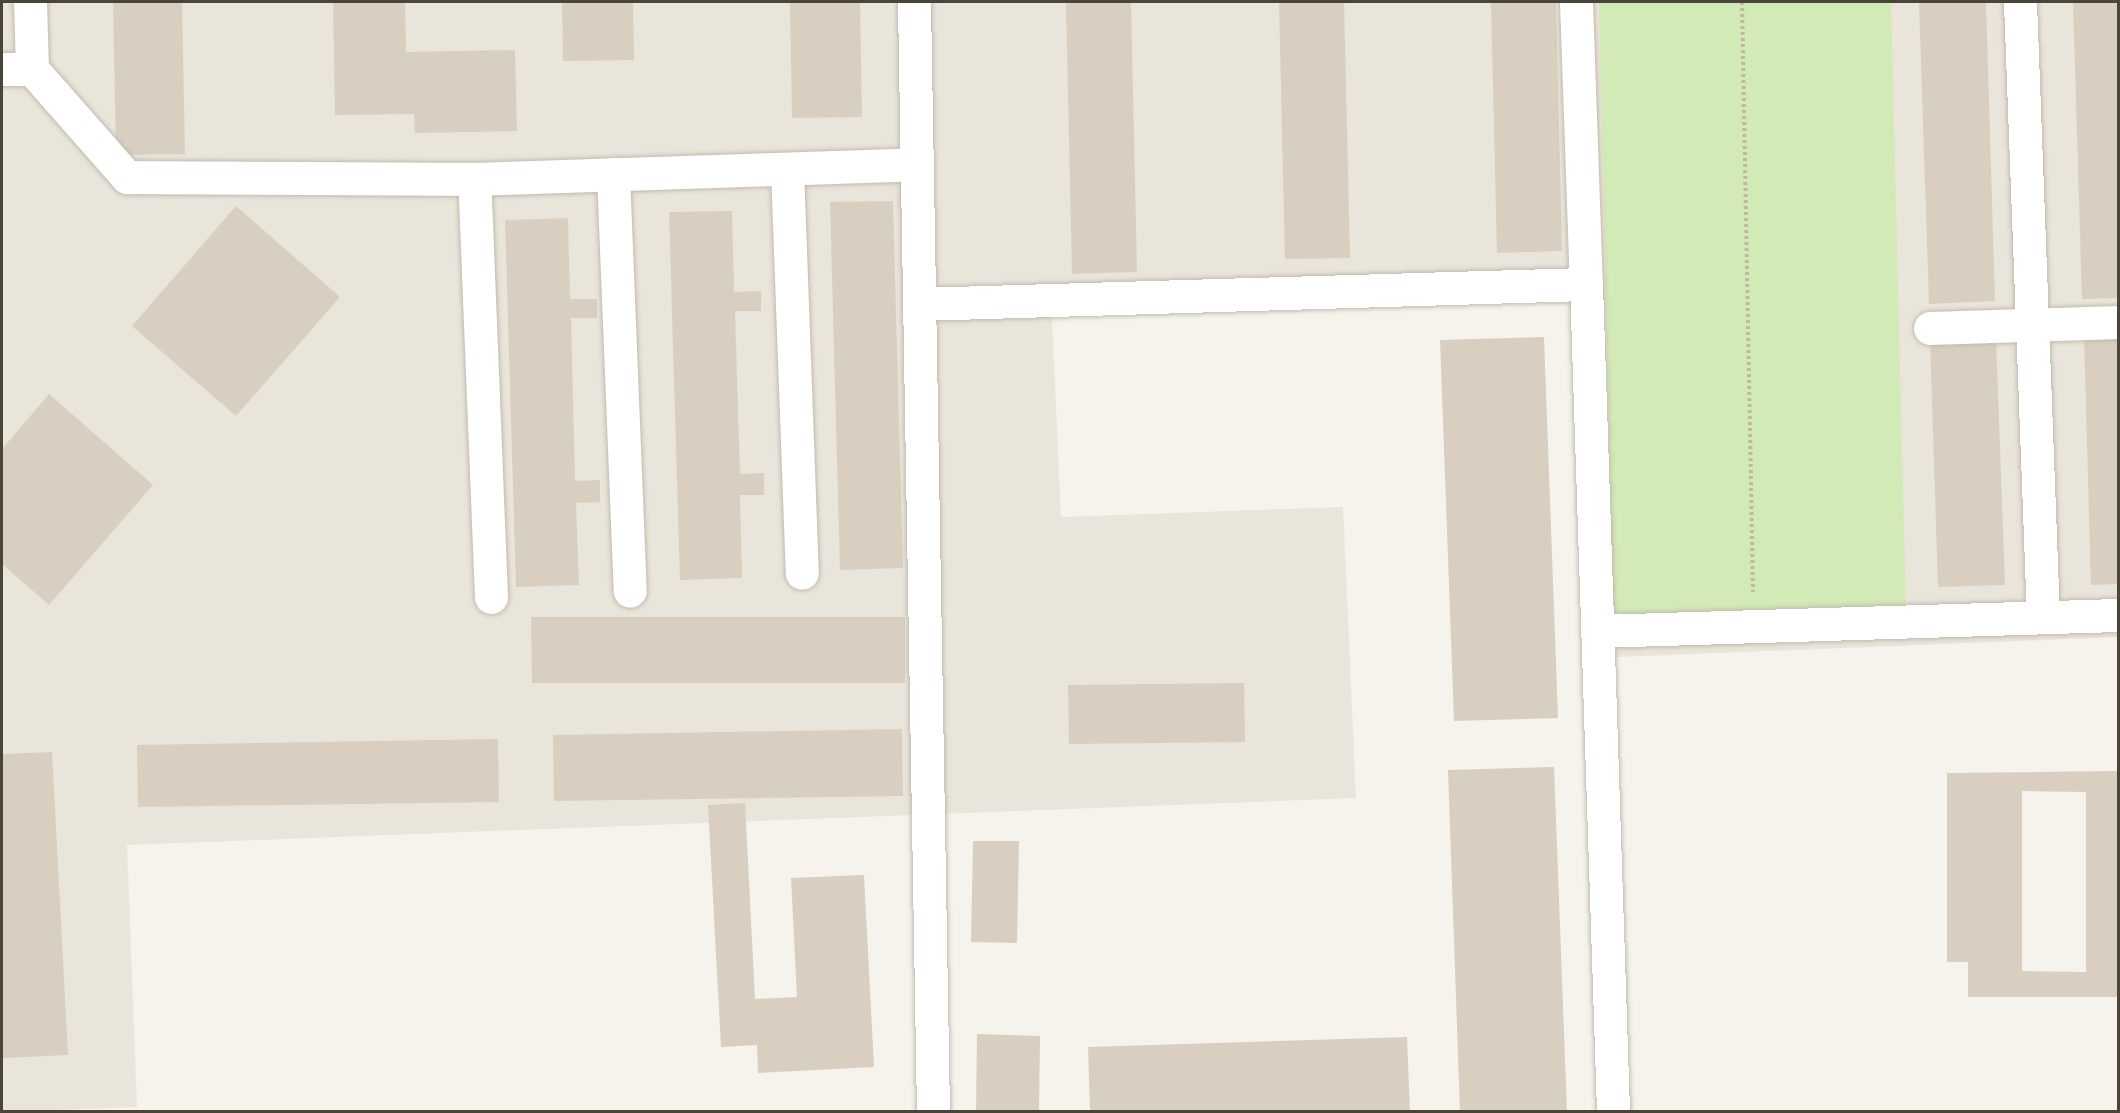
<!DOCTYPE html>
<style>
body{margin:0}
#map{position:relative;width:2120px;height:1113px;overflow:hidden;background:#f6f3ec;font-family:"Asap Condensed",sans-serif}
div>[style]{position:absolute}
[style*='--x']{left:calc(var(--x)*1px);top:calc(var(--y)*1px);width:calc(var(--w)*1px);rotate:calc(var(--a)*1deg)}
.residential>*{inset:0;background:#eae5da}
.green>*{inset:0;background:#d2eab5}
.building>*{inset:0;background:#d8cfc1}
.path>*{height:4px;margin-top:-2px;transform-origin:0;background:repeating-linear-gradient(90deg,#c4b79f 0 3px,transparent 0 6px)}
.roads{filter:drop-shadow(0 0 2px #c2bbae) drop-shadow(0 0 2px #c2bbae)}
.minor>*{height:33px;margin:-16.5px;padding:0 16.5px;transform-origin:16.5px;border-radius:16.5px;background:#fff}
span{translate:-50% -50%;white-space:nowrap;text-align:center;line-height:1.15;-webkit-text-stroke:6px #fff;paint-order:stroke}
.frame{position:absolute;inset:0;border:3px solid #4b4439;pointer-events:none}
</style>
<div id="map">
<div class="residential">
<i style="clip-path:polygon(2px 2px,2118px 2px,2118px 637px,1594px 658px,1578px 275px,1051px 295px,1061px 517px,1343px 507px,1356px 798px,127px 845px,137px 1107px,2px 1112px)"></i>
</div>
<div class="green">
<i style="clip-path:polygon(1599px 2px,1891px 2px,1906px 611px,1614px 616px)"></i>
</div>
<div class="building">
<i style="clip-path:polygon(113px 2px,182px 2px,185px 154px,116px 155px)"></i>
<i style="clip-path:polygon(333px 2px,405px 2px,406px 52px,515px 50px,517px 131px,415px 133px,414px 114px,335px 115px)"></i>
<i style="clip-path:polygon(562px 2px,633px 2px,634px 60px,563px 61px)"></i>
<i style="clip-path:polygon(790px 2px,860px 2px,862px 117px,792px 118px)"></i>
<i style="clip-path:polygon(1066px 2px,1131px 2px,1137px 272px,1072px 274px)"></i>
<i style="clip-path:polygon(1279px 2px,1344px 2px,1350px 258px,1285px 259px)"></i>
<i style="clip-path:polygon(1491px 2px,1556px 2px,1562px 251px,1497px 253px)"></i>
<i style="clip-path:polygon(1919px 2px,1986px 2px,1995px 301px,1929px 304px)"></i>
<i style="clip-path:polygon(2073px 2px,2118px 2px,2118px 298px,2082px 299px)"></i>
<i style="clip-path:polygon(893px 201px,903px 568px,840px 570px,830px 202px)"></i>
<i style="clip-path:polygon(236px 206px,340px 297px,236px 416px,132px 326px)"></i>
<i style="clip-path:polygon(732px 211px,734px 292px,761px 291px,761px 311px,735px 311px,740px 474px,764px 473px,764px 495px,740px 495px,742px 578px,680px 580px,669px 212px)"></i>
<i style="clip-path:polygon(568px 218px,570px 299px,597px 299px,597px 318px,571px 318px,575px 481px,600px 480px,600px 502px,576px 503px,579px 585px,516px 587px,505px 220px)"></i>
<i style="clip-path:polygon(2118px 335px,2118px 584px,2091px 585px,2084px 336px)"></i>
<i style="clip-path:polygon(1544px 337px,1558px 718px,1454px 721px,1440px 340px)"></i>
<i style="clip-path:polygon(1996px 339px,2005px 585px,1938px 587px,1930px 340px)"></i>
<i style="clip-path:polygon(49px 394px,153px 485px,49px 605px,2px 564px,2px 449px)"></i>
<i style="clip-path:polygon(531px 617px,905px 617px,905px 683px,532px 683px)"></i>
<i style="clip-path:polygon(1244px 683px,1245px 742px,1069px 744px,1068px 685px)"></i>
<i style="clip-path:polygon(902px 729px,903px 796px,554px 801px,553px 735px)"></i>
<i style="clip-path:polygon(498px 739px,499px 802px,138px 807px,137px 745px)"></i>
<i style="clip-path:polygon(52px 752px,68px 1055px,2px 1058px,2px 754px)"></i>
<i style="clip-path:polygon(1554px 767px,1567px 1112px,1460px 1112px,1448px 770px)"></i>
<i style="clip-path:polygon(evenodd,2118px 771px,2118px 997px,1968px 997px,1968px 962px,1947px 962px,1947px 773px,2118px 771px,2022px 791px,2086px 792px,2086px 972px,2022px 971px,2022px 791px)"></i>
<i style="clip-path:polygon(745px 803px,755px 999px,797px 997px,791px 878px,864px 875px,874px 1067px,758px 1073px,757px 1045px,721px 1047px,708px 805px)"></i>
<i style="clip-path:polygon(973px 841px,1019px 841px,1017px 943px,971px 942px)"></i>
<i style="clip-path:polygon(977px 1034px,1040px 1036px,1039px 1112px,976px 1112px)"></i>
<i style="clip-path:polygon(1407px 1037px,1410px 1112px,1090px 1112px,1088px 1047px)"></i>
</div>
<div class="path">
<i style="--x:1742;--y:2;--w:590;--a:88.93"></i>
</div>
<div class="roads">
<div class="minor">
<i style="--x:914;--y:2;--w:1110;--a:89.02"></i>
<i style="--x:1576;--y:2;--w:282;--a:88"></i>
<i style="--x:2020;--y:2;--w:615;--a:87.86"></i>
<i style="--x:2;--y:69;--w:30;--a:0"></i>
<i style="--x:32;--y:69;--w:67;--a:-91.7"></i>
<i style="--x:32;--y:69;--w:144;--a:48.7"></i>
<i style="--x:127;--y:177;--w:347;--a:0.3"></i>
<i style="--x:787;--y:169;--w:404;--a:87.9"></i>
<i style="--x:613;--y:174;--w:417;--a:87.7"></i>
<i style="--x:919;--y:304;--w:667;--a:-1.72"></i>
<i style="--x:1586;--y:284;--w:828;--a:88.13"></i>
<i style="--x:1930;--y:328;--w:188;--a:-1.8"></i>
<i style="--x:491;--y:597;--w:418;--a:-92.3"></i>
<i style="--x:474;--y:179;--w:442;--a:-1.9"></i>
<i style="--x:1597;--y:631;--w:521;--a:-1.76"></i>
</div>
</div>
<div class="frame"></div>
</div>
